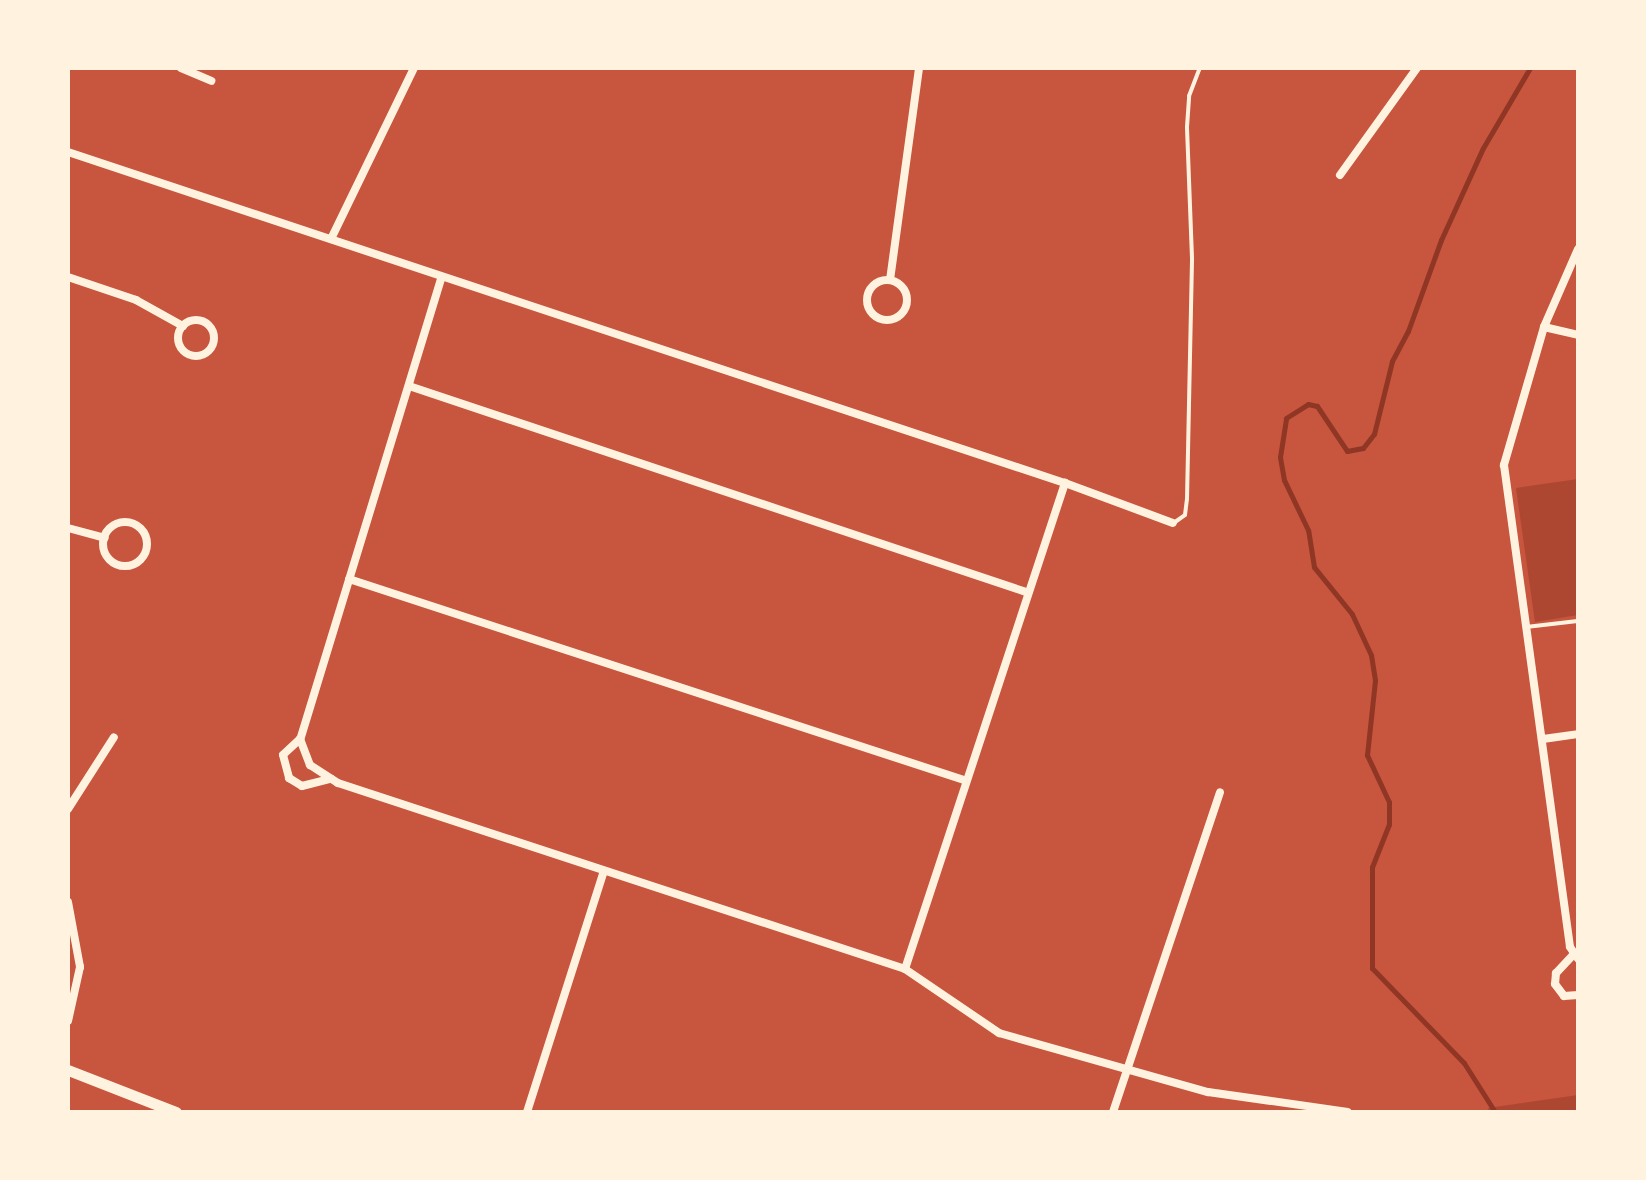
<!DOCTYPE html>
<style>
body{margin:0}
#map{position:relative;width:1646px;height:1180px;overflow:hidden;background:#c8553d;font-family:Lato,sans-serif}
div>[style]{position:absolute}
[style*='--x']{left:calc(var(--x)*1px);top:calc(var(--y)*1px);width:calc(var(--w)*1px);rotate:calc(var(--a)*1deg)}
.green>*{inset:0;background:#ae4732}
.stream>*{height:5px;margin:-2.5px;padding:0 2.5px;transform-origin:2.5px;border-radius:2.5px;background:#8f3625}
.service>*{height:4px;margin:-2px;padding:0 2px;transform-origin:2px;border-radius:2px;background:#fff3e0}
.minor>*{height:8px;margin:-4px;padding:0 4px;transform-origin:4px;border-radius:4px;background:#fff3e0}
.minor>.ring{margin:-4px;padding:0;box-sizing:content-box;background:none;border:8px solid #fff3e0;border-radius:50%}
.secondary>*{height:11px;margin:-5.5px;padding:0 5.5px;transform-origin:5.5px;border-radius:5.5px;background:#fff3e0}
span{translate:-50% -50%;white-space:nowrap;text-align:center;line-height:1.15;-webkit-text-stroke:8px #fff3e0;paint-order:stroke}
.frame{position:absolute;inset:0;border:70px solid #fff3e0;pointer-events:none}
</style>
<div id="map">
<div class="green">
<i style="clip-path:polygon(1578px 479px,1578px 615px,1535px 622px,1516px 488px)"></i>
<i style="clip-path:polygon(1578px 1095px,1578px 1112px,1489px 1112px,1488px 1108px)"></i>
</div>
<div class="stream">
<i style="--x:1495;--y:1112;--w:58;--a:-122.3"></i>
<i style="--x:1464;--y:1063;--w:132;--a:-134.1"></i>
<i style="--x:1372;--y:968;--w:101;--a:-90"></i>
<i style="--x:1372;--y:867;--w:46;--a:-68.4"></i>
<i style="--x:1389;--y:824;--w:22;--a:-90"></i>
<i style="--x:1389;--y:802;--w:52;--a:-115.1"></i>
<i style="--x:1367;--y:755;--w:75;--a:-83.9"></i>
<i style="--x:1375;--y:680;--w:25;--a:-99"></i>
<i style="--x:1371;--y:655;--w:45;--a:-114.9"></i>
<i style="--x:1352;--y:614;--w:60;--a:-129"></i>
<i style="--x:1314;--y:567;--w:37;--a:-99"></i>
<i style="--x:1308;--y:530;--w:55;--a:-115.6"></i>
<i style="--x:1284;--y:480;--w:23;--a:-100"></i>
<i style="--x:1280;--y:457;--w:39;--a:-81"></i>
<i style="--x:1286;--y:418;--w:26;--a:-32"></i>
<i style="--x:1308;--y:404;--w:9;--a:13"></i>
<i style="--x:1317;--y:406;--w:54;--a:56.3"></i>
<i style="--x:1347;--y:451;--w:16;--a:-11"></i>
<i style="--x:1363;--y:448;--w:18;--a:-52"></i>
<i style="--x:1374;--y:434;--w:75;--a:-76.1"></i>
<i style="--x:1392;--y:361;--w:34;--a:-62"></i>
<i style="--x:1408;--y:331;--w:97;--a:-70.1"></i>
<i style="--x:1441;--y:240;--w:101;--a:-65.5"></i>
<i style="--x:1483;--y:148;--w:93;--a:-59.6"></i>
</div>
<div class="service">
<i style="--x:1175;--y:522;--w:12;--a:-35"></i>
<i style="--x:1185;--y:515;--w:16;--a:-83"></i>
<i style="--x:1187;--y:499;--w:241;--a:-88.8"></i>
<i style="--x:1192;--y:258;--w:131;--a:-92.2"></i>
<i style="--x:1187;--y:127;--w:31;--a:-86"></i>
<i style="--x:1189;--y:96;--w:30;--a:-69"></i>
<i style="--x:1526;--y:627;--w:52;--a:-6.6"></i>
</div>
<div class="minor">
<i style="--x:181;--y:68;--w:33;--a:23"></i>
<i style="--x:68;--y:152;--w:1051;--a:18.37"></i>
<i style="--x:1065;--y:483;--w:115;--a:20.3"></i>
<i style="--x:1340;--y:175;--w:132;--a:-54.3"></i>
<i style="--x:331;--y:239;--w:190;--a:-64.1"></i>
<i style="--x:1578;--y:249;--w:85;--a:113.6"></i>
<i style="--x:1544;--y:327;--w:144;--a:106.2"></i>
<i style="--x:1504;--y:465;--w:486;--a:82.2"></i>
<i style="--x:1570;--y:947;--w:14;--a:56"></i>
<i style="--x:68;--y:277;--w:72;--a:18.7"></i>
<i style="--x:136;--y:300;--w:54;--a:29"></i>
<i style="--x:441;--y:279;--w:481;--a:107"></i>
<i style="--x:300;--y:739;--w:28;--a:69"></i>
<i style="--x:310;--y:765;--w:33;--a:33"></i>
<i style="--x:338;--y:783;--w:597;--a:18.16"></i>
<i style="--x:905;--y:969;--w:114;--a:34.2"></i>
<i style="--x:999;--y:1033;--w:217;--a:15.8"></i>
<i style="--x:1208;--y:1092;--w:141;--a:8.1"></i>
<i class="ring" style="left:867px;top:280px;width:32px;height:32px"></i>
<i style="--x:890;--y:280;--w:214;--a:-82.2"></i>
<i class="ring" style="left:178px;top:320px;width:28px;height:28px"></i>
<i style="--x:1544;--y:327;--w:35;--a:13"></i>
<i style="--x:412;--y:387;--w:647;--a:18.46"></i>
<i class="ring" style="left:103px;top:522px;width:36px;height:36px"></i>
<i style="--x:68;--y:528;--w:38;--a:15"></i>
<i style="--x:349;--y:579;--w:647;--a:18.1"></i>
<i style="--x:300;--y:739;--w:23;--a:137"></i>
<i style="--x:283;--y:755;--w:24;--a:75"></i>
<i style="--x:289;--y:778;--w:15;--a:32"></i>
<i style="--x:302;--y:786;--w:30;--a:-14"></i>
<i style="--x:1543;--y:739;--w:35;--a:-8"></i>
<i style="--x:68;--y:809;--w:85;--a:-57.4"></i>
<i style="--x:68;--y:902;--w:66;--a:79.5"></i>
<i style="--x:80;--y:967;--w:55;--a:102.5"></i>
<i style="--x:1573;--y:955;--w:25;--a:133"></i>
<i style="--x:1556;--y:973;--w:11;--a:95"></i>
<i style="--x:1555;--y:984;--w:15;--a:53"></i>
<i style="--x:1564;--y:996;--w:14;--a:-4"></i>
<i style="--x:905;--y:969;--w:512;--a:-71.78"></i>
<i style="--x:527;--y:1112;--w:250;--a:-72.3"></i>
<i style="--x:1113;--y:1112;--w:337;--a:-71.5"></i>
</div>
<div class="secondary">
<i style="--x:68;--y:1070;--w:116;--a:21.3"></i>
</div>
<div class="frame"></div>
</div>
